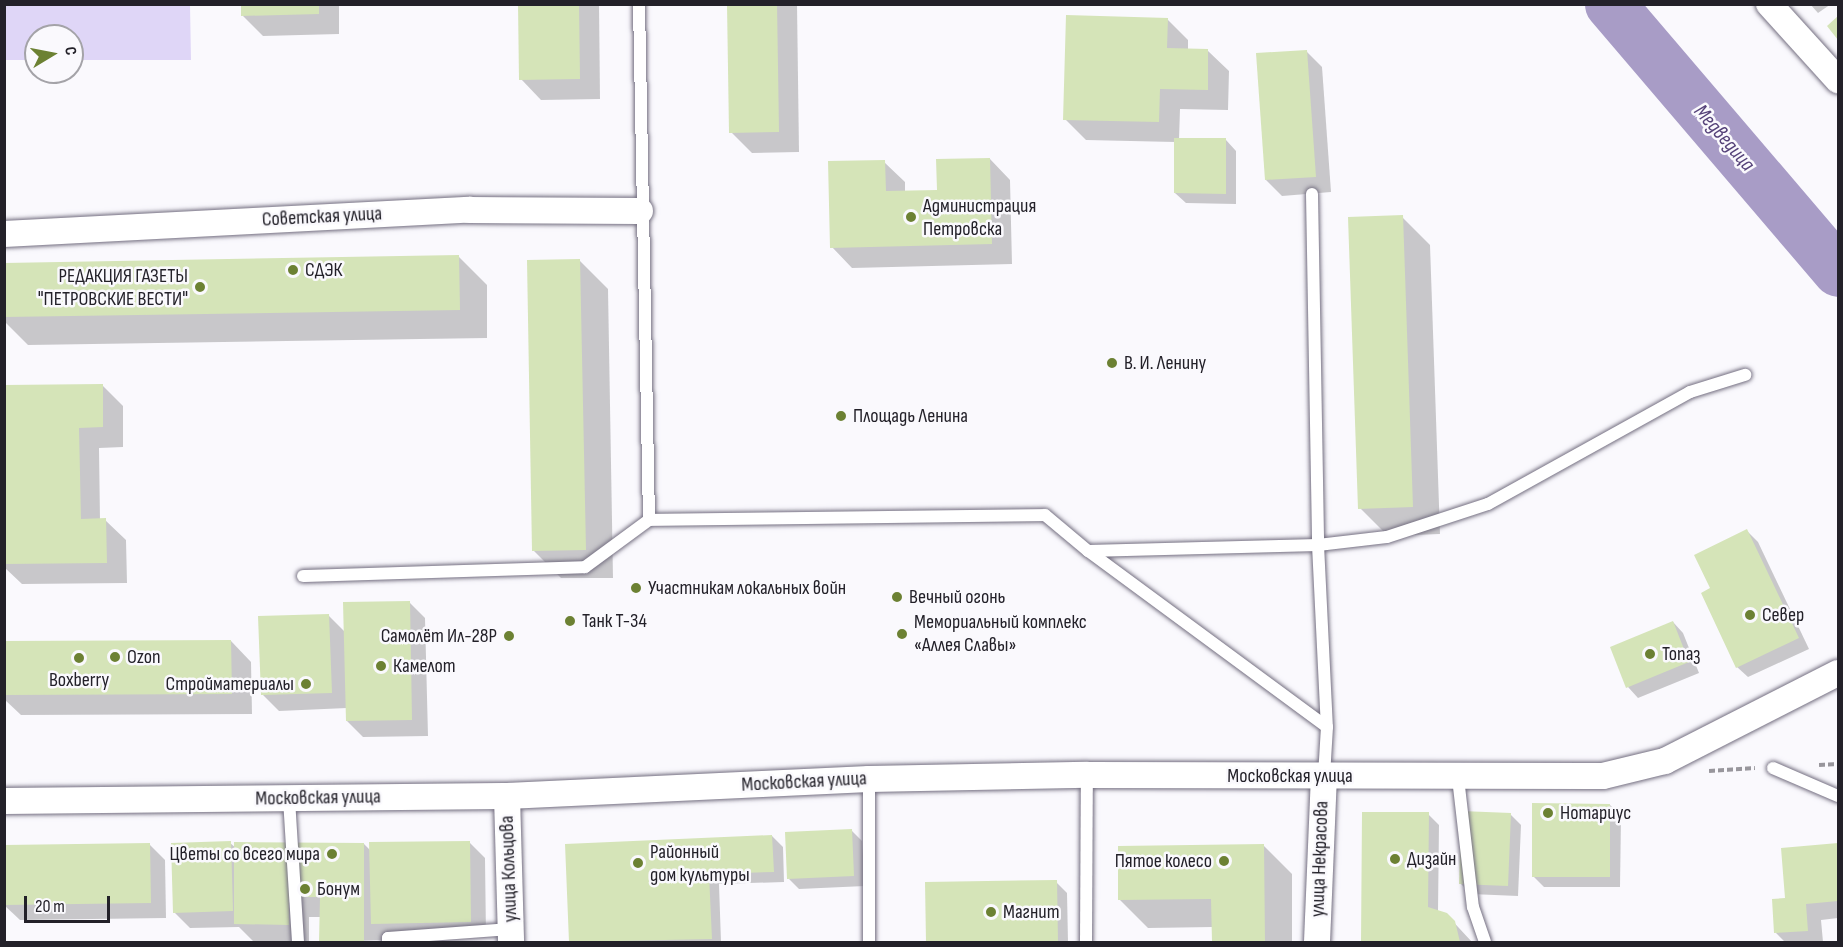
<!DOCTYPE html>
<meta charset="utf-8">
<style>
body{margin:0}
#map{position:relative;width:1843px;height:947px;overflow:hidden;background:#faf9fd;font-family:"Sofia Sans Condensed",sans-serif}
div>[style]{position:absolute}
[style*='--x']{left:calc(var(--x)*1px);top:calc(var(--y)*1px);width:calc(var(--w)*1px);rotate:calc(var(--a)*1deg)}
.green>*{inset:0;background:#dfd6f7}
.shadow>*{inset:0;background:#0003}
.river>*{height:51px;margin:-25.5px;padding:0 25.5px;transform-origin:25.5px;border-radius:25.5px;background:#a89cc6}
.building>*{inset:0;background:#d5e4b8}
.path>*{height:4px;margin-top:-2px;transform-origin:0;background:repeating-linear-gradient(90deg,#98969c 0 6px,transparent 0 9px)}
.roads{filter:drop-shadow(0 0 2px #746f81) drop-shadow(0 0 2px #746f81)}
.lane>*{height:12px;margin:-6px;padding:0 6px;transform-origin:6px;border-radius:6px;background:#fff}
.street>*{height:26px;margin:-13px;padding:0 13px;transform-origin:13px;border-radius:13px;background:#fff}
.dots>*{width:16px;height:16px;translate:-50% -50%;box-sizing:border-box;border:3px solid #faf9fd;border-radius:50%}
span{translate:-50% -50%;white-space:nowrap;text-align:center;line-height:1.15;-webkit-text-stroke:5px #faf9fd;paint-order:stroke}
.poi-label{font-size:20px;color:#232129}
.left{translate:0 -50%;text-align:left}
.right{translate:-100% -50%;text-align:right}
.street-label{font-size:20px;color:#232129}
.water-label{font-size:21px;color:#554279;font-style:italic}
.frame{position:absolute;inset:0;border:6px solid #232129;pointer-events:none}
.north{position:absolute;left:24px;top:24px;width:60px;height:60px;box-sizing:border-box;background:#faf9fd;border:2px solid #a4a3a8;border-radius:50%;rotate:80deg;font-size:16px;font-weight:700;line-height:24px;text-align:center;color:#232129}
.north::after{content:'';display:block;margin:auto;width:21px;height:27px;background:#6c8133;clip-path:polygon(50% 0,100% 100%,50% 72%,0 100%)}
.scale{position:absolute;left:24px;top:896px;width:86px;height:27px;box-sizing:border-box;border:3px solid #232129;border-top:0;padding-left:8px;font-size:18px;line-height:21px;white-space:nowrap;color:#232129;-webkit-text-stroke:4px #faf9fd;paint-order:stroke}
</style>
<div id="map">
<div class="green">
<i style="clip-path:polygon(4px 5px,190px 5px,191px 60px,72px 60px,72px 36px,36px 36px,36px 60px,5px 60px)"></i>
</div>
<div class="shadow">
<i style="clip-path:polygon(242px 4px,339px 4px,339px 34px,263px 36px,243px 16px)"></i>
<i style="clip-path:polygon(519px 4px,599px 4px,600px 99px,541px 100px,521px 79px)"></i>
<i style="clip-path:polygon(729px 4px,797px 4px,799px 152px,752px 153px,731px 132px)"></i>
<i style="clip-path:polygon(1810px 4px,1831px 4px,1818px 13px)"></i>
<i style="clip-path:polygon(1167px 19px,1188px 40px,1188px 50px,1208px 51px,1229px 71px,1228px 110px,1180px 109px,1179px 140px,1226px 140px,1236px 151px,1236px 204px,1186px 203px,1175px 193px,1175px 142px,1086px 140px,1065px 119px)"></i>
<i style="clip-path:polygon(1306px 51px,1322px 67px,1331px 192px,1282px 196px,1266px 180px)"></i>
<i style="clip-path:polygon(990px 159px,1010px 180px,1012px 264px,852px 268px,832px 247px,884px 162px,905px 182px,905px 192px,939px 191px)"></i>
<i style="clip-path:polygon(1402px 217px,1430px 245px,1440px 534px,1388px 536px,1360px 508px)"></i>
<i style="clip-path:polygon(459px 257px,487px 285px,487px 338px,28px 345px,4px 321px,4px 265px)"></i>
<i style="clip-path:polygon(580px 261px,608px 289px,613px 578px,561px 578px,533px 550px)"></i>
<i style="clip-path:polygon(102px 385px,123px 406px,123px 447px,99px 448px,100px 520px,105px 520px,126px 540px,127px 583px,22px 584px,4px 567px,4px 386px)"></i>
<i style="clip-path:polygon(1747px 531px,1758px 542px,1809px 649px,1748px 677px,1737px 667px,1712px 589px)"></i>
<i style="clip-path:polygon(409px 602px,425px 618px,428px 736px,363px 737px,347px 721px,347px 708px,279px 711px,263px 695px,328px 615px,346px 633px)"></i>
<i style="clip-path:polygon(1673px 622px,1683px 633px,1699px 673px,1638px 698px,1628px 687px)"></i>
<i style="clip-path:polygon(231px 641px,251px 662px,252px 714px,21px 715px,4px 699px,4px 643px)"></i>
<i style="clip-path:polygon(1610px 805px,1621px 816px,1620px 887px,1544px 887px,1533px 876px)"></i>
<i style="clip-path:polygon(1363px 813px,1428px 814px,1439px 825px,1438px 912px,1446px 914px,1472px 942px,1362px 942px)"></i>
<i style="clip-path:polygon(1510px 814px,1521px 825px,1518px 896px,1471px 894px,1460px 883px)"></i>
<i style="clip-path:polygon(851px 830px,862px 841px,865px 886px,799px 889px,789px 879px)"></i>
<i style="clip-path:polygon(772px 836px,783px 847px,784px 882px,719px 884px,721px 942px,571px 942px,566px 845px)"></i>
<i style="clip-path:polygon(469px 842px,485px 858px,486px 937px,321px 942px,321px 917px,309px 917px,309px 942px,254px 942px,239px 927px,190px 928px,174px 912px,230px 843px,236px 848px,364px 844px,371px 851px)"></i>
<i style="clip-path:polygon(149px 844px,165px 860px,166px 918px,20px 920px,4px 905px)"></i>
<i style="clip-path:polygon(1838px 845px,1838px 918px,1821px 920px,1823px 942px,1785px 942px,1776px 933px,1787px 900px,1783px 849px)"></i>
<i style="clip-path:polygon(1264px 846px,1292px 874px,1292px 942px,1213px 942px,1213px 927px,1148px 928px,1120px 900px)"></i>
<i style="clip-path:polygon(1056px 882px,1067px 893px,1068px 942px,927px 942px,926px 884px)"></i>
</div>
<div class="river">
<i style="--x:1610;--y:4;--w:351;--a:49.5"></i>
</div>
<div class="building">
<i style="clip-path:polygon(241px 4px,319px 4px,319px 14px,241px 16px)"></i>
<i style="clip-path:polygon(518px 4px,579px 4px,580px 79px,519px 80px)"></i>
<i style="clip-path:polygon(727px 4px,777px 4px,779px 132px,729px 133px)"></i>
<i style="clip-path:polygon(1066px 15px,1168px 18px,1167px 48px,1208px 49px,1208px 90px,1160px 89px,1159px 122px,1063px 120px)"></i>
<i style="clip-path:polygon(1838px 16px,1838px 40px,1827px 26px)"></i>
<i style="clip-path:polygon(1307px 50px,1316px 177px,1265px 180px,1256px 53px)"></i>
<i style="clip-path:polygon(1174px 138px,1226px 138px,1226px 194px,1174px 193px)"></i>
<i style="clip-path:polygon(990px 158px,992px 244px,830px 248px,828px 161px,885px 160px,886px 191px,937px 190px,936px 159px)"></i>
<i style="clip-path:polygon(1403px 215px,1413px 507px,1358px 509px,1348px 217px)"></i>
<i style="clip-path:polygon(459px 255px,460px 310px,4px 317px,4px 263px)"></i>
<i style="clip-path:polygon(580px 259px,586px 550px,532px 551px,527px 260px)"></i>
<i style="clip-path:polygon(103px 384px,103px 427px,79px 428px,81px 519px,106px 518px,107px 563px,4px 564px,4px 385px)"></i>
<i style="clip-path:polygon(1747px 529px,1799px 638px,1736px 668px,1701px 593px,1710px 588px,1694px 555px)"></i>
<i style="clip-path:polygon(410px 601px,412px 720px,346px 721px,343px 602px)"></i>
<i style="clip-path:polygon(329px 614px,332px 693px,261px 695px,258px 616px)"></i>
<i style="clip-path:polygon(1673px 621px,1689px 662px,1626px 688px,1610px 647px)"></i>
<i style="clip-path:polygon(231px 640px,232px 694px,4px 695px,4px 641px)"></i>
<i style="clip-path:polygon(1532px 803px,1610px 804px,1610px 877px,1532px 877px)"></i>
<i style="clip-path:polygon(1461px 811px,1511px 813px,1508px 886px,1459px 884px)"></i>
<i style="clip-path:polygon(1362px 812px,1429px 812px,1428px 907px,1447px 913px,1455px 921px,1460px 942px,1361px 942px)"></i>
<i style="clip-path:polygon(852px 829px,854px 876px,787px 879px,785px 832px)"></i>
<i style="clip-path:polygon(772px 835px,774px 872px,709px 874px,712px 939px,569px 942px,565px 844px)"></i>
<i style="clip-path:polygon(231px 841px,233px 911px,173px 913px,171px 843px)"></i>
<i style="clip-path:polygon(470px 841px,471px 922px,371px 924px,369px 842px)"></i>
<i style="clip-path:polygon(234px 842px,364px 843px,364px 942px,319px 942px,320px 897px,289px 897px,289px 925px,234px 924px)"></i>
<i style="clip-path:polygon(150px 843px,151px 903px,4px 905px,4px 845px)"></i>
<i style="clip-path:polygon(1838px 843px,1838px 901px,1806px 904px,1808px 931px,1774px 933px,1772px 899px,1785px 898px,1781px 848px)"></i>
<i style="clip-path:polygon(1264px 844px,1265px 942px,1212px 942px,1211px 899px,1118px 900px,1118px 846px)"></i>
<i style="clip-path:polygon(1057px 880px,1058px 942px,926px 942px,925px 882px)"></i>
</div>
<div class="path">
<i style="--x:1819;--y:765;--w:19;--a:-3"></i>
<i style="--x:1709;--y:771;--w:46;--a:-3.7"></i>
</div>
<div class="roads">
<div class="lane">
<i style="--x:639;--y:4;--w:516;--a:88.89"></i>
<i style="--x:1312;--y:194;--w:351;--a:89"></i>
<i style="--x:1318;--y:545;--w:182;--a:87.2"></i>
<i style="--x:303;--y:576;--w:282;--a:-1.8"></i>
<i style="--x:585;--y:567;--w:79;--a:-36.3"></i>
<i style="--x:649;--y:520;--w:396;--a:-0.7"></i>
<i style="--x:1045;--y:515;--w:56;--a:39.9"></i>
<i style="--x:1773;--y:768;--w:71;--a:23.3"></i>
<i style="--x:1324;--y:776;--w:49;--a:-86.5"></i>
<i style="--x:1327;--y:727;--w:297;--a:-143.6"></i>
<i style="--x:1088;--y:551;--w:230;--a:-1.5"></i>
<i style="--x:1318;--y:545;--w:69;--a:-6.6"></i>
<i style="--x:1387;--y:537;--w:106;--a:-18.1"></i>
<i style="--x:1488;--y:504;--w:231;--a:-29"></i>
<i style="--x:1690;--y:392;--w:58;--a:-17.2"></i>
<i style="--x:1458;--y:778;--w:130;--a:83.4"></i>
<i style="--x:1473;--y:907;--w:37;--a:71"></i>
<i style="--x:869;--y:779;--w:163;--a:90"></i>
<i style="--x:289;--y:799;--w:143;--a:86.4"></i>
<i style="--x:388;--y:942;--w:4;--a:-90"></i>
<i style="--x:388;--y:938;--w:123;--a:-4.2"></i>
<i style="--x:1086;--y:942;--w:167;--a:-89.7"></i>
</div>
<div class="street">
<i style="--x:1769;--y:4;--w:103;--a:47.8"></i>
<i style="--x:4;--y:234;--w:466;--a:-3"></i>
<i style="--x:469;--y:210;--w:171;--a:0.3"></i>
<i style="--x:507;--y:796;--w:146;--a:88.4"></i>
<i style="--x:4;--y:801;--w:503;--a:-0.57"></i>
<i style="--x:507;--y:796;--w:362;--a:-2.7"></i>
<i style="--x:869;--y:779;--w:218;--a:-1.1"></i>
<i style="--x:1087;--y:775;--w:516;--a:0.11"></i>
<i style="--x:1603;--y:776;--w:64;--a:-13.6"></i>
<i style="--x:1665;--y:761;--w:194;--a:-27"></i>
<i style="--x:1317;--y:942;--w:166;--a:-87.6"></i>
</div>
</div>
<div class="dots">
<i style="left:911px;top:217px;background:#6c8133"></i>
<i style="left:293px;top:270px;background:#6c8133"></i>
<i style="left:200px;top:287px;background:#6c8133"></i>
<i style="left:1112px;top:363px;background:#6c8133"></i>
<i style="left:841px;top:416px;background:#6c8133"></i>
<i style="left:636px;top:588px;background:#6c8133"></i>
<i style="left:897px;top:597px;background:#6c8133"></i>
<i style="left:1750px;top:615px;background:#6c8133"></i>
<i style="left:570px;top:621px;background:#6c8133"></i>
<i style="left:902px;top:634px;background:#6c8133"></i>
<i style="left:509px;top:636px;background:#6c8133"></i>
<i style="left:1650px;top:654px;background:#6c8133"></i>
<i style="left:115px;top:657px;background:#6c8133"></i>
<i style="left:79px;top:658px;background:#6c8133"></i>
<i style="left:381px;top:666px;background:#6c8133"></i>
<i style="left:306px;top:684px;background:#6c8133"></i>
<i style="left:1548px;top:813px;background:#6c8133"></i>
<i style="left:332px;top:854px;background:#6c8133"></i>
<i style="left:1395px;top:859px;background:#6c8133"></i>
<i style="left:1224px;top:861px;background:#6c8133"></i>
<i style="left:638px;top:863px;background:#6c8133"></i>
<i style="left:305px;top:889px;background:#6c8133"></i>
<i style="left:991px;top:912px;background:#6c8133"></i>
</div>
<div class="poi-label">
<span class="left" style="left:923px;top:218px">Администрация<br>Петровска</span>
<span class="left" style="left:305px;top:270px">СДЭК</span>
<span class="right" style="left:188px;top:288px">РЕДАКЦИЯ ГАЗЕТЫ<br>"ПЕТРОВСКИЕ ВЕСТИ"</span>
<span class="left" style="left:1124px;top:363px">В. И. Ленину</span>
<span class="left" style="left:853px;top:416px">Площадь Ленина</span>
<span class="left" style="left:648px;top:588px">Участникам локальных войн</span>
<span class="left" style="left:909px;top:597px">Вечный огонь</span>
<span class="left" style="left:1762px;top:615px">Север</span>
<span class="left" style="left:582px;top:621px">Танк Т-34</span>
<span class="left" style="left:914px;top:634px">Мемориальный комплекс<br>«Аллея Славы»</span>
<span class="right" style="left:497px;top:636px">Самолёт Ил-28Р</span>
<span class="left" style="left:1662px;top:654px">Топаз</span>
<span class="left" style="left:127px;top:657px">Ozon</span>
<span class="left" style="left:393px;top:666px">Камелот</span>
<span style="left:79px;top:680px">Boxberry</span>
<span class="right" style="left:294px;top:684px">Стройматериалы</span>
<span class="left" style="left:1560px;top:813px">Нотариус</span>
<span class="left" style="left:650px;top:864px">Районный<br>дом культуры</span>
<span class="right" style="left:320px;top:854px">Цветы со всего мира</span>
<span class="left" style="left:1407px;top:859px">Дизайн</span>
<span class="right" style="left:1212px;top:861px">Пятое колесо</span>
<span class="left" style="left:317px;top:889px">Бонум</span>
<span class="left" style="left:1003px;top:912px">Магнит</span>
</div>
<div class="street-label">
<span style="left:322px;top:217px;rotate:-3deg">Советская улица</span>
<span style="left:1290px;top:776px">Московская улица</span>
<span style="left:804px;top:782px;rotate:-3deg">Московская улица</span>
<span style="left:318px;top:798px;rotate:-1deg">Московская улица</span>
<span style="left:1320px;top:859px;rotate:-88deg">улица Некрасова</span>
<span style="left:509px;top:869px;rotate:-92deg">улица Кольцова</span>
</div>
<div class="water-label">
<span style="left:1724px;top:138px;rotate:49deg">Медведица</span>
</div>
<div class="frame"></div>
<div class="north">С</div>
<div class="scale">20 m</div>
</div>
